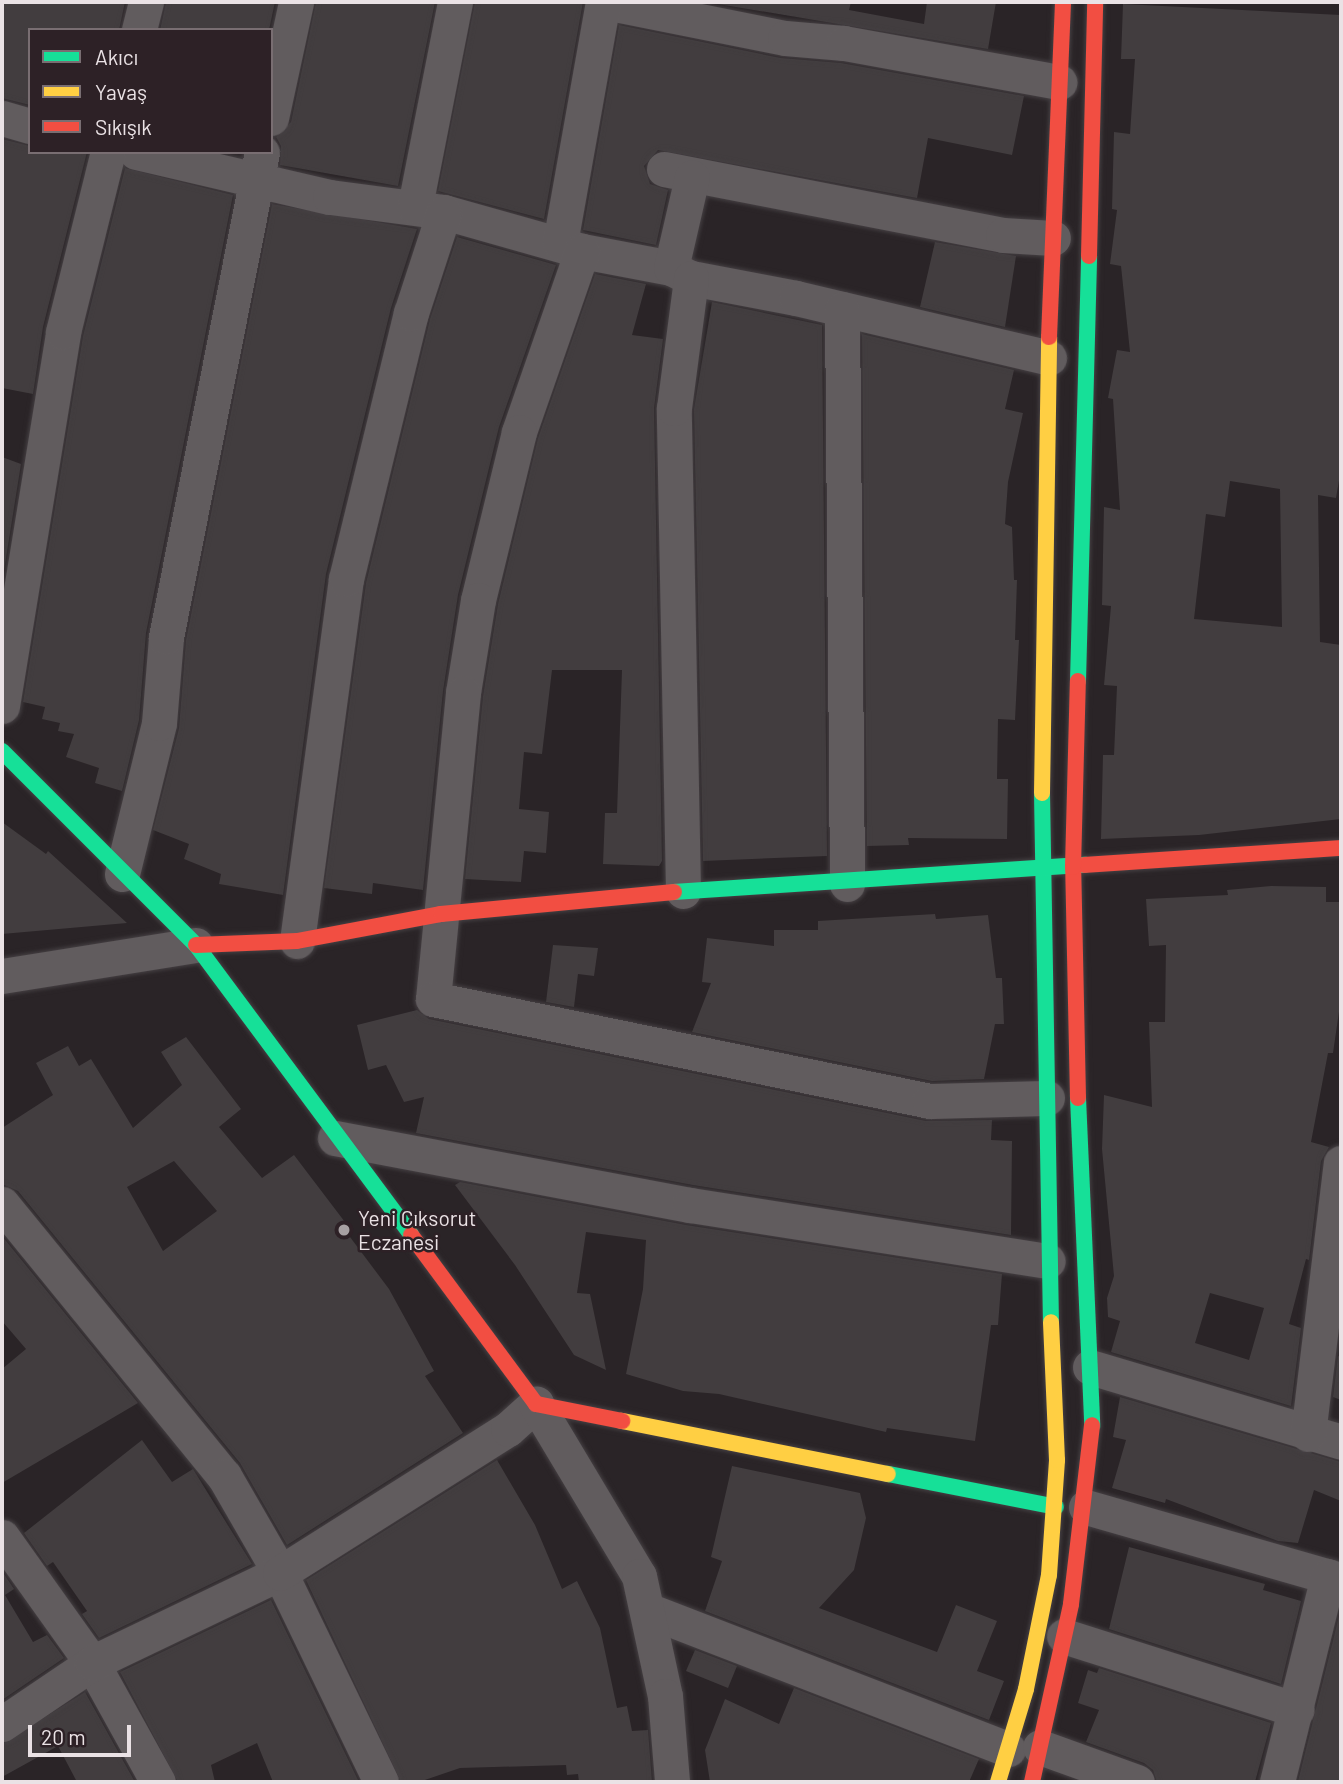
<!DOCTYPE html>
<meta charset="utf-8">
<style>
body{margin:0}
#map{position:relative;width:1343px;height:1784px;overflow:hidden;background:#2a2427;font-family:Barlow,sans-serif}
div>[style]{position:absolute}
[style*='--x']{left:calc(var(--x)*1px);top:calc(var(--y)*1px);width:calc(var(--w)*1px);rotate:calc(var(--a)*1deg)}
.building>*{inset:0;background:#423d3f}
.roads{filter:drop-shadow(0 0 2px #454043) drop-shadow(0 0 2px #454043)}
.street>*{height:35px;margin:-17.5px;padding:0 17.5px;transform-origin:17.5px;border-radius:17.5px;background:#615c5e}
.fast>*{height:16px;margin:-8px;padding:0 8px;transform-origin:8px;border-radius:8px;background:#16e098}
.slow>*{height:16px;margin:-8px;padding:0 8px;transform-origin:8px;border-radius:8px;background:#ffcf43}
.jam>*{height:16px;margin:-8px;padding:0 8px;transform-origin:8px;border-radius:8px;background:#f24e42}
.dots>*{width:19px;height:19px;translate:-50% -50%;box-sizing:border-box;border:4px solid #2d2126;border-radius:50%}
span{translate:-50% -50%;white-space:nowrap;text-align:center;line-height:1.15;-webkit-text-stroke:5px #2d2126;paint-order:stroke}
.poi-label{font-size:21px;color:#eae2e5}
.left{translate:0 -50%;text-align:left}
.frame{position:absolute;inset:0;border:4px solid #eae2e5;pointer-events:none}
.legend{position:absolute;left:28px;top:28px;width:245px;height:126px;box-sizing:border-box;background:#2d2126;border:2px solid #796e72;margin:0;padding:9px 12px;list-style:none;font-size:21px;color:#eae2e5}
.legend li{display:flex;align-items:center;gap:14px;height:35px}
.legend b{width:35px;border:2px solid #796e72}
.scale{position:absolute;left:28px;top:1725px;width:103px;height:32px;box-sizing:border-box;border:4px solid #eae2e5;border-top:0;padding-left:9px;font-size:21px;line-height:24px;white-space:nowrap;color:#eae2e5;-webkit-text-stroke:5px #2d2126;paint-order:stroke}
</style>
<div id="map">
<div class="building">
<i style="clip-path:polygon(2px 2px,125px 2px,119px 30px,30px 30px,30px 105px,2px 98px)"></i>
<i style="clip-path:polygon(166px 2px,275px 2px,269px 30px,160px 30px)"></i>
<i style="clip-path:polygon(316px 2px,435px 2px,398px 186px,280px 165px,281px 146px,276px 137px,291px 122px)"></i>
<i style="clip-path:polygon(475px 2px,583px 2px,544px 219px,438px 191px)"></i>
<i style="clip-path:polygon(706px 2px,851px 2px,849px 10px,924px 24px,927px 2px,996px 2px,988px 49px)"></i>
<i style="clip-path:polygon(evenodd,1123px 4px,1341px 15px,1341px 469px,1336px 498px,1318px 495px,1320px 642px,1341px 645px,1341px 819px,1199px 835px,1101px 839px,1103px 755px,1114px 755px,1117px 686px,1104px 685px,1111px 606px,1102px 605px,1104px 507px,1120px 510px,1113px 399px,1108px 398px,1117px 350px,1130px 352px,1121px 266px,1110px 264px,1117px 210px,1112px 209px,1114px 132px,1130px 134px,1135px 59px,1121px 59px,1123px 4px,1230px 481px,1280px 489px,1282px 627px,1194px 619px,1206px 514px,1225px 517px,1230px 481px)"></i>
<i style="clip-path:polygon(619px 25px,781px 58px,841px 63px,1024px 96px,1012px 155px,928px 138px,917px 198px,658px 150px,644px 166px,650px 184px,668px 190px,656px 245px,583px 230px)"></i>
<i style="clip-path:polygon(2px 139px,30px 146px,30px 152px,87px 152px,43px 327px,33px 394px,2px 388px)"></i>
<i style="clip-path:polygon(125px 168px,233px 195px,146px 633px,139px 720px,122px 791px,95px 783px,99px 768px,66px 757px,74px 734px,58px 731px,60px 723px,42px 719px,45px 707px,23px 702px,83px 336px)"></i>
<i style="clip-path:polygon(272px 204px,417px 229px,391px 308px,326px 574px,283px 895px,219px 884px,221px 874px,184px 859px,189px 844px,153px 830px,179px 728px,186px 640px)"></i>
<i style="clip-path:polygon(457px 237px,556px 265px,499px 427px,458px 595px,443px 691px,423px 890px,373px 883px,372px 894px,324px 888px,366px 583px,430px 319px)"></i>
<i style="clip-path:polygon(935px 242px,1016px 256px,1005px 327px,920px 307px)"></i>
<i style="clip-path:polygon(595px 274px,646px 284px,632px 335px,663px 339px,654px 408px,662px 861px,659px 866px,603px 864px,605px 813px,617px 813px,622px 670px,552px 670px,542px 754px,524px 752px,519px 809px,549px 812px,546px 853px,524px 851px,521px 882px,465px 879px,483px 696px,498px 604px,538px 438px)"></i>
<i style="clip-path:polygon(712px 302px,822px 325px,827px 856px,703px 861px,694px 409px)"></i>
<i style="clip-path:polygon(862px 334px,1014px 370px,1005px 409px,1023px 413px,1008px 482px,1005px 524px,1012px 527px,1014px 580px,1017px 580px,1015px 640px,1019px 640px,1015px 720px,998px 719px,997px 779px,1008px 779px,1007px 839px,908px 838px,909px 845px,867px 846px)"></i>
<i style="clip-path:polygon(2px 457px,21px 464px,2px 583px)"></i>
<i style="clip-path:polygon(2px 822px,46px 854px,48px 851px,127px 923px,2px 934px)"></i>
<i style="clip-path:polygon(evenodd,1271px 886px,1326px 887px,1326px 902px,1341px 902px,1341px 998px,1333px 1053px,1328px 1053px,1311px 1142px,1329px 1147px,1321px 1161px,1309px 1260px,1306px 1259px,1289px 1324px,1301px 1328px,1291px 1406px,1111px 1352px,1120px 1321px,1108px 1317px,1107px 1298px,1114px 1276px,1102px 1149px,1104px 1095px,1152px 1107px,1149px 1022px,1165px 1022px,1166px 945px,1149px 946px,1146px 899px,1228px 895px,1227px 890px,1271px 886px,1210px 1293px,1264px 1308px,1249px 1360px,1195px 1343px,1210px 1293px)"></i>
<i style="clip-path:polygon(935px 914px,936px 919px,988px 915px,996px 978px,1002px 978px,1004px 1024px,995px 1024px,984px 1079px,932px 1081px,692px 1032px,711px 983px,702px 982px,707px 938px,774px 946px,774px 930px,818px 930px,818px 921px)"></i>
<i style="clip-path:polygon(553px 945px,598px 948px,594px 976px,578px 974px,574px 1007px,546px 1002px)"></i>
<i style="clip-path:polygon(417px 1010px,429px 1019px,926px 1121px,992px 1120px,991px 1140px,1012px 1141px,1011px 1235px,693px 1185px,416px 1133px,424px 1097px,404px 1102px,386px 1065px,368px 1070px,357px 1025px)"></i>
<i style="clip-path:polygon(evenodd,186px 1037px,241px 1109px,219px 1127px,262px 1178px,294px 1155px,351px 1230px,347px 1233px,389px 1289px,434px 1371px,425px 1376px,463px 1433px,287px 1545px,240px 1463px,18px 1191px,2px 1184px,2px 1128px,53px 1095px,36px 1063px,68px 1046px,79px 1066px,91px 1059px,133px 1128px,182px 1085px,161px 1052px,186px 1037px,174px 1161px,217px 1211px,163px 1251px,127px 1187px,174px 1161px)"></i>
<i style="clip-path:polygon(460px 1182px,686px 1225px,1002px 1274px,998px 1325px,991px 1325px,975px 1441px,887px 1428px,886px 1432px,719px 1394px,683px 1391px,626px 1374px,643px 1289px,646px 1240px,586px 1232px,577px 1293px,590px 1294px,606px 1370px,574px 1355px,515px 1265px,455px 1185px)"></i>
<i style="clip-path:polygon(2px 1236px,138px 1403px,2px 1483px,2px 1369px,26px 1349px,2px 1321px)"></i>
<i style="clip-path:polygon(1338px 1356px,1341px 1357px,1341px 1400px,1333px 1397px)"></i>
<i style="clip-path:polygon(1120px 1397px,1341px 1462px,1341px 1501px,1314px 1490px,1298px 1543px,1278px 1541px,1166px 1499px,1165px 1503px,1112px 1488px,1126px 1440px,1113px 1437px)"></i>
<i style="clip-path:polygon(142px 1440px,172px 1482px,193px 1469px,252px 1564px,99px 1638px,82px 1614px,87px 1611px,53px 1562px,47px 1566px,24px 1533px)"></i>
<i style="clip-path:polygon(497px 1460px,535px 1525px,562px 1589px,577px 1581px,600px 1628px,617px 1708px,627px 1706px,632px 1731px,648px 1730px,652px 1782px,579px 1782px,578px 1774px,567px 1775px,566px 1765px,460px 1768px,419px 1782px,401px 1782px,306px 1580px)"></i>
<i style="clip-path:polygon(732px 1466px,860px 1493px,866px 1518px,854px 1570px,819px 1608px,937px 1652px,956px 1605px,997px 1621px,977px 1671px,1004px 1681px,989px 1720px,705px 1611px,722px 1561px,711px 1557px)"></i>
<i style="clip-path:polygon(1129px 1547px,1265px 1584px,1263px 1590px,1301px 1601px,1281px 1684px,1109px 1629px)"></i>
<i style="clip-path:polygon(2px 1571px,14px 1589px,5px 1595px,33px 1642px,47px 1635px,64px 1658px,2px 1700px)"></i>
<i style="clip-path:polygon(271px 1600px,359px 1782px,273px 1782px,257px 1743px,211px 1765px,215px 1782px,178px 1782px,120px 1672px)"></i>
<i style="clip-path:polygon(1340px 1612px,1341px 1782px,1301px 1782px,1298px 1781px)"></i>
<i style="clip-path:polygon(695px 1650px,737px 1666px,728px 1688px,686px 1671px)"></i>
<i style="clip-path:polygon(1099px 1668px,1271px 1723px,1255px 1782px,1157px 1782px,1153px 1770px,1144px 1763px,1086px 1742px,1099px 1710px,1078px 1703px,1088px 1670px,1097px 1673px)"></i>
<i style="clip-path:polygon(794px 1688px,979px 1759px,969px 1782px,710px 1782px,705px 1750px,725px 1699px,779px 1724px)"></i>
<i style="clip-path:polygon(85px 1692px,135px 1782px,77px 1782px,58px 1746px,2px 1777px,2px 1744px)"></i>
</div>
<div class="roads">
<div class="street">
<i style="--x:605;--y:2;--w:184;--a:11.3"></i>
<i style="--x:785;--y:38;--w:59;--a:4.8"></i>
<i style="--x:844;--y:43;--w:219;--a:10.3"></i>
<i style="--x:139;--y:30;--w:29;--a:-76"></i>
<i style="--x:2;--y:118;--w:29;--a:16"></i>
<i style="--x:271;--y:118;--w:119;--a:-77.8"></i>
<i style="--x:136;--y:152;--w:199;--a:13.1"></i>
<i style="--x:330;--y:197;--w:115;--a:7.5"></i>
<i style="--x:444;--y:212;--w:143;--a:15.8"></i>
<i style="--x:582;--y:251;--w:91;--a:10.8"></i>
<i style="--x:671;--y:268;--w:22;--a:27"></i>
<i style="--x:691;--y:278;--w:107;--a:10.8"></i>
<i style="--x:796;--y:298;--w:260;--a:13.3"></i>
<i style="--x:664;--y:169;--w:345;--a:11"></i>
<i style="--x:1003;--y:235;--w:50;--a:3.4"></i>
<i style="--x:415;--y:206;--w:208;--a:-78.9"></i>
<i style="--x:560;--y:243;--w:245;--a:-79.9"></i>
<i style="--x:582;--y:251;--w:192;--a:109.2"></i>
<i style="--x:519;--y:432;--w:173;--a:103.7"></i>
<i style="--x:478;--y:600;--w:94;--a:99.2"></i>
<i style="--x:463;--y:693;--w:307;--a:95.6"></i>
<i style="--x:433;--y:999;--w:507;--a:11.6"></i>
<i style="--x:930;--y:1101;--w:117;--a:-1.5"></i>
<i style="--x:671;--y:268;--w:93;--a:-77"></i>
<i style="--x:842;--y:309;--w:575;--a:89.5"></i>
<i style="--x:2;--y:706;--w:379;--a:-80.7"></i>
<i style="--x:63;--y:332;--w:186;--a:-76"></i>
<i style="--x:122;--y:874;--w:155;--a:-76.2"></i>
<i style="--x:159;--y:723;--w:86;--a:-85.3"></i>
<i style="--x:166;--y:637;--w:494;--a:-78.8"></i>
<i style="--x:683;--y:891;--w:483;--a:-91.1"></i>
<i style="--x:674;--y:408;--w:131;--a:-82.5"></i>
<i style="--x:297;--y:941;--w:365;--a:-82.3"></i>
<i style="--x:346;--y:579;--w:274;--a:-76.3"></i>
<i style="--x:411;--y:313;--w:106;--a:-71.9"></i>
<i style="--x:2;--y:976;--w:196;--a:-9.1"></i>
<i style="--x:335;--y:1138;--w:361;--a:10.7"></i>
<i style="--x:690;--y:1205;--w:362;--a:8.9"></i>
<i style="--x:2;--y:1204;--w:351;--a:50.8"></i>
<i style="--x:224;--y:1476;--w:112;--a:60"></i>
<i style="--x:280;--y:1573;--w:232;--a:64.2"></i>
<i style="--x:1090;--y:1367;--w:262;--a:16.6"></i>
<i style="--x:1308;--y:1434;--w:273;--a:-83.1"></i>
<i style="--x:1086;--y:1507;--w:265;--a:16"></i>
<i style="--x:2;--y:1537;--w:155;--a:54.5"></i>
<i style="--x:92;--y:1663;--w:136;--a:61"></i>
<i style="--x:647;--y:1610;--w:387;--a:21.1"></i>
<i style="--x:1064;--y:1636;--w:244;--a:17.6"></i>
<i style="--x:2;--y:1724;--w:109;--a:-34.1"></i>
<i style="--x:92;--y:1663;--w:208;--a:-25.6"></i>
<i style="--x:280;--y:1573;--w:270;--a:-32.3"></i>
<i style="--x:508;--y:1429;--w:38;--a:-42"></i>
<i style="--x:536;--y:1404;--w:200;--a:59.1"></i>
<i style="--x:639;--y:1576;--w:123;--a:77.8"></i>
<i style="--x:665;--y:1696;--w:86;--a:85.3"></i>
<i style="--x:1040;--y:1747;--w:103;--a:19.8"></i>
<i style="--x:1277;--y:1782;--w:212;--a:-76.1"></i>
</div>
<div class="fast">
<i style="--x:1078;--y:681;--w:425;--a:-88.5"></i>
<i style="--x:2;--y:751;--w:274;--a:45"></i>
<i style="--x:196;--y:945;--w:361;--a:53.4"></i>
<i style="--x:1042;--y:793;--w:529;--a:89.03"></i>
<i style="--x:674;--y:892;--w:411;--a:-3.8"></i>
<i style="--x:1078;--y:1098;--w:327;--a:87.5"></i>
<i style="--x:888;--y:1474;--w:171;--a:11.1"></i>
</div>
<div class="slow">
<i style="--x:1042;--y:793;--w:456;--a:-89.1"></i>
<i style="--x:622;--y:1421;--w:271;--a:11.3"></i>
<i style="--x:998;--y:1782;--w:97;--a:-73.2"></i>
<i style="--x:1026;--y:1689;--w:116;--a:-78.6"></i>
<i style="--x:1049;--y:1575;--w:115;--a:-86"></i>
<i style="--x:1057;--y:1460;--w:138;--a:-92.5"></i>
</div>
<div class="jam">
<i style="--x:1089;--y:256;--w:254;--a:-88.6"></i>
<i style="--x:1049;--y:337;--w:335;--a:-87.6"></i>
<i style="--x:1084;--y:865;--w:258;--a:-3.8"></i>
<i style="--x:196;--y:945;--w:101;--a:-2.3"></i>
<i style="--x:297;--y:941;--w:147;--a:-10.6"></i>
<i style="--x:441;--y:914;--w:234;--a:-5.4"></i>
<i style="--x:1078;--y:1098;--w:231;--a:-91.2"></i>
<i style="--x:1073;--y:867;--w:186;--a:-88.5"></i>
<i style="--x:411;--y:1235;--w:210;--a:53.5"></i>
<i style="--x:536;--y:1404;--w:88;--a:11.2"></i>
<i style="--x:1032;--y:1782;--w:182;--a:-77.6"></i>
<i style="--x:1071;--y:1604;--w:180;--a:-83.3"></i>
</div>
</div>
<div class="dots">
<i style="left:344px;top:1230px;background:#a7a0a2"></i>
</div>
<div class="poi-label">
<span class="left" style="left:358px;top:1230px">Yeni Cıksorut<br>Eczanesi</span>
</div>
<div class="frame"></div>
<ul class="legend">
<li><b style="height:9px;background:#16e098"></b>Akıcı</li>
<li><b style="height:9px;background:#ffcf43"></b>Yavaş</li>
<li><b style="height:9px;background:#f24e42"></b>Sıkışık</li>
</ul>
<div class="scale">20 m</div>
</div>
